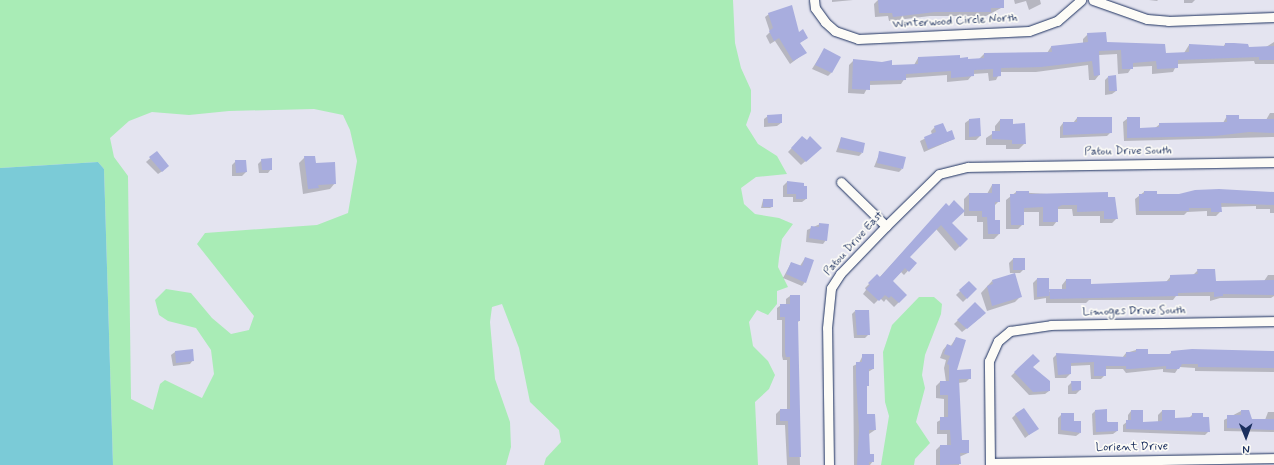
<!DOCTYPE html>
<style>
body{margin:0}
#map{position:relative;width:1274px;height:465px;overflow:hidden;background:#e4e4f0;font-family:Mynerve,sans-serif}
div>[style]{position:absolute}
[style*='--x']{left:calc(var(--x)*1px);top:calc(var(--y)*1px);width:calc(var(--w)*1px);rotate:calc(var(--a)*1deg)}
.green>*{inset:0;background:#a9ecb6}
.water>*{inset:0;background:#7bcbd7}
.shadow>*{inset:0;background:#0003}
.building>*{inset:0;background:#a8adde}
.roads{filter:drop-shadow(0 0 1px #1b2f5e) drop-shadow(0 0 1px #1b2f5e)}
.street>*{height:9px;margin:-4.5px;padding:0 4.5px;transform-origin:4.5px;border-radius:4.5px;background:#fdfcf7}
span{translate:-50% -50%;white-space:nowrap;text-align:center;line-height:1.15;-webkit-text-stroke:3.5px #fdfcf7;paint-order:stroke}
.street-label{font-size:12px;color:#1b2f5e}
.north{position:absolute;left:1226px;top:417px;width:40px;height:40px;-webkit-text-stroke:3px #fdfcf7;paint-order:stroke;rotate:179deg;font-size:11px;font-weight:700;line-height:16px;text-align:center;color:#1b2f5e}
.north::after{content:'';display:block;margin:auto;width:14px;height:18px;background:#1b2f5e;clip-path:polygon(50% 0,100% 100%,50% 72%,0 100%)}
</style>
<div id="map">
<div class="green">
<i style="clip-path:polygon(evenodd,0 0,733px 0,735px 43px,741px 68px,751px 90px,751px 111px,746px 125px,758px 144px,777px 156px,787px 174px,756px 177px,741px 188px,744px 204px,755px 214px,779px 218px,793px 224px,782px 239px,779px 258px,778px 267px,788px 287px,777px 291px,777px 304px,768px 315px,757px 310px,749px 322px,753px 346px,768px 361px,775px 375px,769px 389px,755px 402px,758px 465px,544px 465px,546px 458px,561px 442px,559px 430px,530px 402px,519px 348px,502px 304px,492px 307px,490px 322px,495px 379px,510px 422px,511px 447px,506px 465px,113px 465px,104px 169px,98px 162px,0 168px,0 0,314px 109px,343px 115px,350px 130px,357px 161px,348px 213px,317px 225px,205px 233px,197px 244px,254px 316px,249px 330px,231px 334px,212px 318px,191px 293px,166px 289px,155px 300px,159px 315px,168px 321px,196px 328px,211px 350px,214px 374px,202px 398px,165px 380px,160px 384px,153px 410px,131px 399px,128px 176px,114px 157px,110px 138px,129px 121px,152px 112px,189px 115px,229px 111px,314px 109px)"></i>
<i style="clip-path:polygon(919px 297px,934px 297px,942px 304px,941px 314px,925px 355px,922px 375px,925px 388px,916px 422px,930px 443px,915px 459px,914px 465px,881px 465px,889px 416px,885px 402px,883px 352px,892px 325px)"></i>
</div>
<div class="water">
<i style="clip-path:polygon(98px 162px,104px 169px,113px 465px,0 465px,0 168px)"></i>
</div>
<div class="shadow">
<i style="clip-path:polygon(832px 0,853px 0,832px 2px)"></i>
<i style="clip-path:polygon(878px 0,1003px 0,1003px 7px,986px 16px,930px 16px,889px 21px,888px 16px,875px 17px,874px 4px)"></i>
<i style="clip-path:polygon(1014px 0,1040px 0,1041px 4px,1029px 10px,1026px 1px,1015px 4px)"></i>
<i style="clip-path:polygon(1149px 0,1158px 0,1157px 1px)"></i>
<i style="clip-path:polygon(1184px 0,1195px 0,1192px 3px,1184px 3px)"></i>
<i style="clip-path:polygon(769px 14px,807px 38px,799px 43px,805px 53px,790px 64px,775px 41px,770px 44px,766px 36px,770px 32px,765px 17px)"></i>
<i style="clip-path:polygon(1088px 34px,1106px 43px,1165px 55px,1184px 53px,1189px 45px,1223px 47px,1225px 44px,1248px 48px,1266px 47px,1274px 42px,1274px 64px,1255px 64px,1254px 61px,1177px 64px,1173px 72px,1152px 74px,1152px 66px,1132px 67px,1128px 73px,1118px 74px,1117px 54px,1099px 55px,1099px 75px,1095px 80px,1089px 80px,1088px 65px,1036px 72px,1000px 72px,996px 80px,989px 81px,988px 73px,973px 74px,968px 80px,947px 82px,947px 75px,905px 78px,901px 84px,869px 85px,864px 94px,848px 93px,849px 65px,854px 60px,891px 66px,914px 65px,918px 58px,967px 60px,979px 59px,984px 54px,1047px 53px,1051px 47px,1083px 44px,1083px 39px)"></i>
<i style="clip-path:polygon(824px 50px,831px 73px,828px 76px,812px 69px)"></i>
<i style="clip-path:polygon(1108px 77px,1116px 91px,1112px 94px,1105px 95px,1105px 80px)"></i>
<i style="clip-path:polygon(1270px 113px,1274px 113px,1274px 137px,1124px 141px,1123px 122px,1128px 118px,1140px 129px,1155px 128px,1160px 124px,1223px 123px,1227px 116px,1238px 120px,1266px 120px)"></i>
<i style="clip-path:polygon(768px 116px,781px 123px,777px 126px,764px 127px,764px 119px)"></i>
<i style="clip-path:polygon(1077px 118px,1111px 132px,1107px 136px,1060px 138px,1060px 127px,1063px 123px,1073px 123px)"></i>
<i style="clip-path:polygon(969px 120px,980px 136px,976px 140px,965px 140px,965px 123px)"></i>
<i style="clip-path:polygon(1000px 120px,1012px 125px,1025px 143px,1019px 149px,1006px 149px,1006px 145px,986px 145px,986px 138px,995px 132px,995px 126px)"></i>
<i style="clip-path:polygon(935px 127px,954px 139px,924px 152px,920px 141px,932px 135px,931px 131px)"></i>
<i style="clip-path:polygon(802px 137px,817px 151px,801px 165px,788px 152px)"></i>
<i style="clip-path:polygon(841px 138px,862px 153px,859px 156px,836px 152px)"></i>
<i style="clip-path:polygon(157px 152px,164px 170px,158px 174px,146px 162px)"></i>
<i style="clip-path:polygon(880px 152px,902px 169px,899px 172px,874px 167px)"></i>
<i style="clip-path:polygon(305px 157px,335px 183px,330px 189px,303px 194px,299px 163px)"></i>
<i style="clip-path:polygon(262px 160px,271px 169px,268px 173px,259px 173px,258px 164px)"></i>
<i style="clip-path:polygon(236px 161px,246px 172px,242px 176px,232px 176px,232px 165px)"></i>
<i style="clip-path:polygon(787px 182px,803px 184px,806px 199px,802px 202px,793px 202px,793px 197px,783px 197px,783px 186px)"></i>
<i style="clip-path:polygon(992px 185px,999px 201px,994px 206px,994px 221px,999px 234px,994px 239px,983px 239px,983px 222px,977px 222px,977px 216px,964px 216px,964px 199px,969px 194px,987px 194px)"></i>
<i style="clip-path:polygon(1016px 192px,1108px 198px,1117px 218px,1112px 223px,1100px 223px,1100px 216px,1073px 216px,1072px 209px,1057px 209px,1057px 221px,1053px 226px,1039px 226px,1039px 212px,1023px 212px,1023px 224px,1018px 229px,1006px 229px,1006px 200px)"></i>
<i style="clip-path:polygon(1144px 192px,1156px 195px,1274px 192px,1274px 213px,1270px 213px,1270px 209px,1256px 209px,1256px 206px,1220px 207px,1220px 212px,1216px 216px,1207px 216px,1207px 211px,1187px 212px,1184px 215px,1136px 215px,1135px 199px)"></i>
<i style="clip-path:polygon(763px 200px,772px 207px,770px 208px,761px 208px)"></i>
<i style="clip-path:polygon(942px 209px,951px 224px,967px 239px,955px 251px,936px 229px,909px 257px,915px 263px,904px 275px,901px 272px,892px 281px,906px 295px,894px 307px,886px 299px,884px 302px,880px 298px,874px 304px,863px 294px,866px 290px,865px 288px,877px 276px,879px 278px)"></i>
<i style="clip-path:polygon(820px 224px,826px 240px,823px 244px,806px 242px,807px 230px)"></i>
<i style="clip-path:polygon(805px 258px,805px 282px,802px 286px,783px 278px,791px 263px,800px 266px)"></i>
<i style="clip-path:polygon(1013px 259px,1024px 269px,1020px 273px,1010px 273px,1009px 263px)"></i>
<i style="clip-path:polygon(1198px 270px,1215px 282px,1264px 281px,1268px 275px,1274px 275px,1274px 296px,1271px 298px,1220px 298px,1210px 301px,1210px 296px,1176px 296px,1173px 300px,1089px 300px,1086px 303px,1046px 303px,1046px 298px,1034px 300px,1033px 283px,1037px 279px,1048px 292px,1062px 290px,1062px 285px,1066px 280px,1090px 285px,1166px 282px,1171px 276px,1193px 275px)"></i>
<i style="clip-path:polygon(992px 281px,1021px 296px,1015px 302px,987px 311px,981px 293px)"></i>
<i style="clip-path:polygon(969px 282px,976px 289px,963px 302px,956px 295px)"></i>
<i style="clip-path:polygon(790px 296px,799px 321px,797px 323px,800px 465px,787px 465px,785px 425px,776px 425px,776px 414px,780px 410px,787px 410px,787px 360px,783px 360px,782px 356px,782px 320px,777px 320px,777px 308px,781px 305px,786px 305px,786px 299px)"></i>
<i style="clip-path:polygon(975px 304px,981px 317px,962px 332px,954px 324px)"></i>
<i style="clip-path:polygon(855px 311px,869px 334px,865px 338px,854px 338px,852px 314px)"></i>
<i style="clip-path:polygon(956px 338px,956px 371px,970px 378px,966px 382px,958px 383px,961px 441px,968px 453px,959px 457px,959px 465px,936px 465px,936px 450px,940px 446px,947px 446px,947px 434px,937px 434px,937px 422px,944px 418px,944px 399px,936px 398px,936px 386px,940px 382px,946px 382px,944px 368px,946px 360px,940px 358px,943px 350px,947px 345px,950px 347px)"></i>
<i style="clip-path:polygon(192px 350px,193px 360px,190px 364px,173px 366px,171px 355px,175px 352px)"></i>
<i style="clip-path:polygon(1136px 350px,1147px 355px,1168px 355px,1172px 352px,1274px 352px,1274px 372px,1195px 371px,1195px 368px,1179px 367px,1175px 373px,1163px 372px,1163px 369px,1126px 373px,1123px 369px,1105px 369px,1105px 375px,1101px 379px,1091px 379px,1090px 365px,1070px 366px,1070px 374px,1066px 378px,1055px 378px,1053px 358px,1057px 354px,1122px 358px,1126px 353px)"></i>
<i style="clip-path:polygon(863px 355px,873px 369px,868px 372px,866px 388px,866px 415px,875px 430px,869px 434px,869px 455px,873px 461px,870px 465px,854px 465px,853px 366px,859px 363px)"></i>
<i style="clip-path:polygon(1033px 355px,1032px 368px,1049px 391px,1045px 394px,1029px 395px,1011px 376px)"></i>
<i style="clip-path:polygon(1072px 382px,1080px 390px,1076px 394px,1068px 394px,1068px 386px)"></i>
<i style="clip-path:polygon(1096px 410px,1117px 431px,1113px 434px,1093px 435px,1092px 414px)"></i>
<i style="clip-path:polygon(1131px 411px,1142px 423px,1158px 422px,1158px 415px,1162px 411px,1174px 411px,1174px 419px,1189px 418px,1193px 414px,1202px 418px,1209px 431px,1205px 435px,1123px 432px,1123px 425px,1128px 421px,1128px 415px)"></i>
<i style="clip-path:polygon(1241px 411px,1252px 420px,1265px 420px,1268px 412px,1274px 412px,1274px 432px,1224px 431px,1224px 420px)"></i>
<i style="clip-path:polygon(1016px 414px,1038px 428px,1025px 438px,1012px 418px)"></i>
<i style="clip-path:polygon(1062px 414px,1073px 422px,1080px 433px,1076px 436px,1058px 434px,1058px 418px)"></i>
</div>
<div class="building">
<i style="clip-path:polygon(878px 0,1004px 0,1004px 8px,991px 8px,991px 12px,935px 12px,893px 17px,892px 13px,879px 13px)"></i>
<i style="clip-path:polygon(792px 5px,799px 32px,803px 29px,808px 38px,800px 43px,807px 53px,793px 61px,779px 38px,774px 41px,769px 31px,773px 28px,768px 13px)"></i>
<i style="clip-path:polygon(1106px 32px,1107px 42px,1165px 44px,1166px 53px,1189px 52px,1189px 44px,1225px 46px,1225px 43px,1234px 43px,1248px 44px,1249px 47px,1274px 46px,1274px 60px,1259px 60px,1259px 57px,1178px 60px,1178px 68px,1157px 69px,1156px 61px,1133px 63px,1133px 69px,1122px 69px,1121px 50px,1099px 51px,1100px 75px,1094px 76px,1092px 61px,1041px 67px,1001px 68px,1001px 76px,993px 77px,993px 69px,974px 70px,974px 76px,951px 78px,951px 71px,906px 74px,906px 80px,870px 81px,870px 90px,852px 89px,853px 59px,882px 62px,892px 60px,892px 65px,918px 64px,918px 57px,960px 55px,960px 58px,968px 57px,968px 59px,984px 58px,984px 53px,1052px 52px,1051px 46px,1088px 42px,1087px 33px)"></i>
<i style="clip-path:polygon(824px 48px,841px 57px,832px 73px,815px 65px)"></i>
<i style="clip-path:polygon(1116px 75px,1117px 91px,1109px 91px,1108px 76px)"></i>
<i style="clip-path:polygon(782px 114px,782px 123px,768px 123px,767px 115px)"></i>
<i style="clip-path:polygon(1226px 115px,1239px 115px,1239px 119px,1274px 119px,1274px 133px,1249px 132px,1215px 136px,1127px 138px,1127px 117px,1140px 117px,1140px 128px,1159px 127px,1159px 123px,1227px 122px)"></i>
<i style="clip-path:polygon(1077px 117px,1112px 117px,1112px 133px,1063px 135px,1063px 122px,1077px 122px)"></i>
<i style="clip-path:polygon(980px 118px,981px 136px,969px 137px,969px 119px)"></i>
<i style="clip-path:polygon(1000px 119px,1013px 119px,1013px 124px,1025px 123px,1026px 144px,1012px 144px,1012px 140px,992px 139px,992px 131px,1000px 131px)"></i>
<i style="clip-path:polygon(943px 123px,947px 132px,952px 130px,955px 139px,928px 149px,924px 137px,936px 132px,934px 126px)"></i>
<i style="clip-path:polygon(802px 136px,807px 140px,810px 136px,822px 148px,806px 162px,791px 148px)"></i>
<i style="clip-path:polygon(841px 137px,865px 143px,863px 153px,839px 148px)"></i>
<i style="clip-path:polygon(157px 151px,169px 166px,162px 172px,149px 157px)"></i>
<i style="clip-path:polygon(879px 151px,906px 157px,903px 169px,877px 163px)"></i>
<i style="clip-path:polygon(304px 156px,315px 156px,316px 163px,335px 162px,336px 184px,318px 185px,319px 188px,308px 189px)"></i>
<i style="clip-path:polygon(272px 158px,272px 170px,262px 170px,261px 159px)"></i>
<i style="clip-path:polygon(235px 160px,246px 160px,247px 172px,236px 173px)"></i>
<i style="clip-path:polygon(787px 181px,804px 183px,804px 186px,807px 186px,807px 199px,796px 199px,796px 194px,787px 194px)"></i>
<i style="clip-path:polygon(992px 184px,1000px 184px,1000px 202px,995px 202px,995px 220px,1000px 220px,1000px 234px,988px 234px,987px 217px,982px 217px,982px 211px,969px 211px,969px 193px,992px 193px)"></i>
<i style="clip-path:polygon(1219px 189px,1274px 192px,1274px 205px,1221px 203px,1222px 212px,1211px 212px,1211px 208px,1189px 208px,1189px 211px,1139px 211px,1139px 194px,1144px 194px,1144px 191px,1157px 191px,1157px 194px,1179px 194px,1195px 190px)"></i>
<i style="clip-path:polygon(1016px 191px,1029px 191px,1029px 194px,1108px 192px,1108px 197px,1115px 197px,1118px 219px,1104px 219px,1104px 211px,1077px 212px,1077px 205px,1062px 205px,1058px 207px,1058px 222px,1043px 222px,1043px 207px,1024px 208px,1024px 225px,1011px 225px,1010px 194px,1016px 194px)"></i>
<i style="clip-path:polygon(763px 199px,773px 199px,773px 207px,763px 207px)"></i>
<i style="clip-path:polygon(954px 200px,965px 211px,952px 223px,968px 239px,960px 247px,941px 225px,910px 257px,917px 263px,909px 272px,905px 268px,893px 281px,907px 295px,899px 303px,891px 296px,889px 298px,885px 295px,879px 301px,866px 289px,870px 285px,868px 283px,877px 274px,880px 277px,946px 203px,949px 206px)"></i>
<i style="clip-path:polygon(819px 223px,829px 224px,827px 241px,809px 238px,811px 226px,819px 227px)"></i>
<i style="clip-path:polygon(805px 257px,814px 260px,806px 283px,786px 274px,791px 262px,802px 266px)"></i>
<i style="clip-path:polygon(1013px 258px,1025px 258px,1025px 270px,1013px 270px)"></i>
<i style="clip-path:polygon(1197px 269px,1215px 269px,1216px 281px,1274px 280px,1274px 295px,1223px 294px,1223px 296px,1214px 297px,1214px 292px,1178px 293px,1178px 296px,1050px 299px,1049px 289px,1066px 289px,1066px 279px,1091px 279px,1091px 284px,1170px 281px,1170px 275px,1198px 274px)"></i>
<i style="clip-path:polygon(1015px 273px,1022px 297px,992px 306px,987px 286px,993px 284px,992px 280px)"></i>
<i style="clip-path:polygon(1037px 278px,1049px 278px,1049px 296px,1037px 297px)"></i>
<i style="clip-path:polygon(969px 281px,977px 289px,967px 299px,959px 290px)"></i>
<i style="clip-path:polygon(790px 295px,800px 295px,800px 321px,798px 321px,801px 457px,789px 457px,788px 421px,780px 421px,780px 409px,790px 409px,790px 357px,786px 357px,785px 352px,785px 317px,780px 317px,780px 304px,790px 304px)"></i>
<i style="clip-path:polygon(975px 302px,986px 313px,967px 329px,957px 320px)"></i>
<i style="clip-path:polygon(855px 310px,869px 310px,870px 335px,857px 335px)"></i>
<i style="clip-path:polygon(956px 337px,966px 340px,957px 370px,971px 369px,971px 379px,959px 379px,962px 440px,969px 440px,969px 453px,960px 453px,961px 464px,940px 465px,940px 445px,951px 445px,950px 430px,940px 430px,940px 417px,948px 417px,948px 395px,940px 395px,940px 381px,949px 381px,949px 365px,947px 364px,950px 356px,944px 354px,947px 344px,952px 346px)"></i>
<i style="clip-path:polygon(193px 349px,194px 361px,176px 363px,175px 351px)"></i>
<i style="clip-path:polygon(1136px 349px,1148px 349px,1148px 354px,1171px 354px,1171px 351px,1192px 349px,1274px 351px,1274px 368px,1198px 367px,1198px 364px,1182px 364px,1179px 369px,1166px 369px,1166px 366px,1130px 369px,1126px 369px,1126px 366px,1106px 366px,1106px 376px,1094px 376px,1094px 362px,1071px 363px,1071px 374px,1058px 375px,1056px 353px,1126px 357px,1126px 352px,1136px 352px)"></i>
<i style="clip-path:polygon(862px 354px,874px 354px,874px 369px,869px 369px,869px 386px,867px 386px,867px 414px,875px 414px,876px 430px,869px 430px,870px 454px,874px 454px,874px 462px,869px 462px,869px 465px,857px 465px,859px 431px,856px 377px,856px 362px,862px 362px)"></i>
<i style="clip-path:polygon(1033px 354px,1040px 361px,1033px 367px,1050px 381px,1050px 391px,1033px 392px,1014px 372px)"></i>
<i style="clip-path:polygon(1071px 381px,1081px 381px,1081px 390px,1072px 391px)"></i>
<i style="clip-path:polygon(1024px 408px,1039px 429px,1029px 435px,1015px 414px)"></i>
<i style="clip-path:polygon(1107px 409px,1107px 422px,1118px 422px,1118px 431px,1096px 432px,1095px 410px)"></i>
<i style="clip-path:polygon(1131px 410px,1143px 410px,1143px 422px,1162px 421px,1162px 410px,1175px 410px,1175px 418px,1192px 417px,1192px 413px,1203px 413px,1203px 417px,1209px 417px,1210px 432px,1126px 429px,1126px 420px,1131px 420px)"></i>
<i style="clip-path:polygon(1241px 410px,1249px 410px,1252px 419px,1274px 419px,1274px 430px,1227px 428px,1227px 415px,1241px 415px)"></i>
<i style="clip-path:polygon(1061px 413px,1074px 413px,1074px 421px,1081px 421px,1081px 433px,1061px 430px)"></i>
</div>
<div class="roads">
<div class="street">
<i style="--x:814;--y:0;--w:8;--a:83"></i>
<i style="--x:815;--y:8;--w:17;--a:54"></i>
<i style="--x:825;--y:22;--w:13;--a:42"></i>
<i style="--x:835;--y:31;--w:24;--a:19"></i>
<i style="--x:858;--y:39;--w:171;--a:-2.7"></i>
<i style="--x:1029;--y:31;--w:30;--a:-20"></i>
<i style="--x:1057;--y:21;--w:32;--a:-41"></i>
<i style="--x:1093;--y:0;--w:57;--a:19.4"></i>
<i style="--x:1147;--y:19;--w:21;--a:5"></i>
<i style="--x:1168;--y:21;--w:106;--a:-2.2"></i>
<i style="--x:841;--y:182;--w:63;--a:44.4"></i>
<i style="--x:990;--y:463;--w:284;--a:-1"></i>
<i style="--x:829;--y:465;--w:137;--a:-90.8"></i>
<i style="--x:827;--y:328;--w:40;--a:-84.3"></i>
<i style="--x:831;--y:288;--w:17;--a:-57"></i>
<i style="--x:840;--y:274;--w:66;--a:-46.2"></i>
<i style="--x:886;--y:226;--w:74;--a:-44.5"></i>
<i style="--x:939;--y:174;--w:30;--a:-14"></i>
<i style="--x:968;--y:167;--w:306;--a:-0.9"></i>
<i style="--x:990;--y:465;--w:104;--a:-90.6"></i>
<i style="--x:989;--y:361;--w:22;--a:-66"></i>
<i style="--x:998;--y:341;--w:16;--a:-40"></i>
<i style="--x:1010;--y:331;--w:41;--a:-8.3"></i>
<i style="--x:1051;--y:325;--w:223;--a:-1"></i>
</div>
</div>
<div class="street-label">
<span style="left:955px;top:22px;rotate:-3deg">Winterwood Circle North</span>
<span style="left:1128px;top:152px;rotate:-1deg">Patou Drive South</span>
<span style="left:854px;top:244px;rotate:-48deg">Patou Drive East</span>
<span style="left:1134px;top:312px;rotate:-1deg">Limoges Drive South</span>
<span style="left:1132px;top:448px;rotate:-1deg">Lorient Drive</span>
</div>
<div class="north">N</div>
</div>
